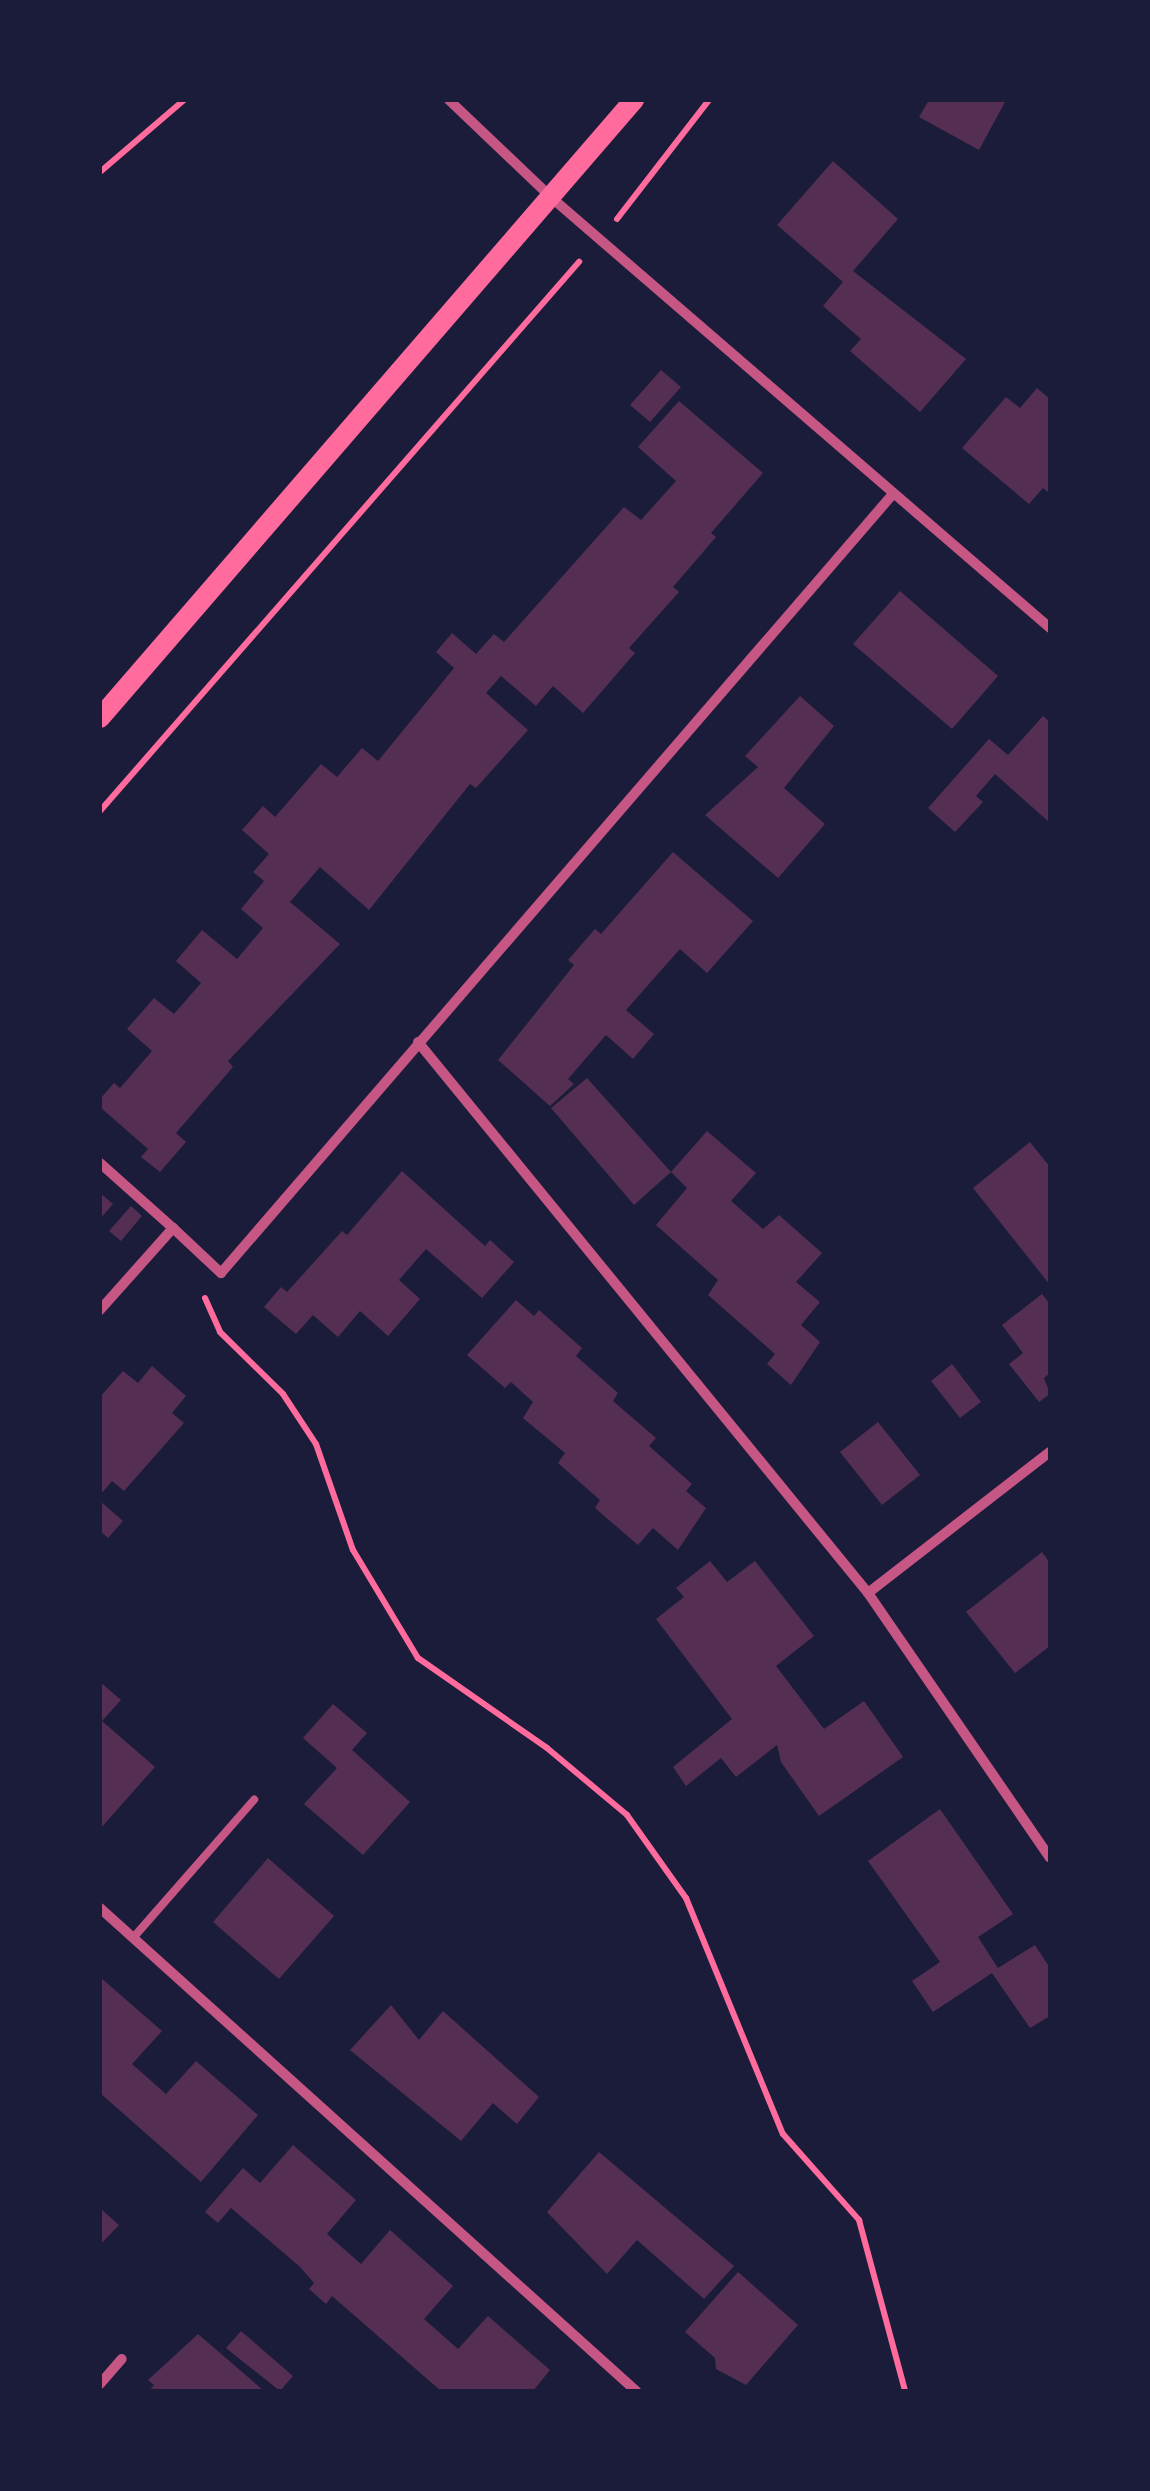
<!DOCTYPE html>
<style>
body{margin:0}
#map{position:relative;width:1150px;height:2491px;overflow:hidden;background:#1b1b3a;font-family:"Work Sans",sans-serif}
div>[style]{position:absolute}
[style*='--x']{left:calc(var(--x)*1px);top:calc(var(--y)*1px);width:calc(var(--w)*1px);rotate:calc(var(--a)*1deg)}
.building>*{inset:0;background:#542f53}
.path>*{height:6px;margin:-3px;padding:0 3px;transform-origin:3px;border-radius:3px;background:#ff6b9d}
.service>*{height:8px;margin:-4px;padding:0 4px;transform-origin:4px;border-radius:4px;background:#c65784}
.minor>*{height:10px;margin:-5px;padding:0 5px;transform-origin:5px;border-radius:5px;background:#c65784}
.secondary>*{height:20px;margin:-10px;padding:0 10px;transform-origin:10px;border-radius:10px;background:#ff6b9d}
span{translate:-50% -50%;white-space:nowrap;text-align:center;line-height:1.15;-webkit-text-stroke:8px #1b1b3a;paint-order:stroke}
.frame{position:absolute;inset:0;border:102px solid #1b1b3a;pointer-events:none}
</style>
<div id="map">
<div class="building">
<i style="clip-path:polygon(929px 100px,1006px 100px,979px 150px,919px 117px)"></i>
<i style="clip-path:polygon(833px 161px,898px 219px,853px 271px,966px 359px,920px 412px,850px 351px,861px 339px,823px 306px,843px 282px,777px 225px)"></i>
<i style="clip-path:polygon(661px 370px,681px 387px,650px 422px,630px 405px)"></i>
<i style="clip-path:polygon(1037px 388px,1050px 399px,1050px 494px,1043px 488px,1029px 504px,962px 448px,1006px 397px,1020px 408px)"></i>
<i style="clip-path:polygon(679px 401px,763px 473px,711px 533px,716px 537px,673px 587px,679px 592px,629px 648px,635px 653px,583px 713px,553px 686px,536px 706px,501px 676px,486px 693px,528px 730px,476px 788px,470px 784px,369px 910px,320px 867px,290px 902px,340px 944px,228px 1061px,233px 1067px,176px 1133px,186px 1142px,160px 1172px,141px 1157px,148px 1149px,100px 1107px,100px 1099px,114px 1083px,120px 1088px,152px 1051px,127px 1029px,154px 998px,174px 1014px,201px 983px,176px 961px,202px 930px,237px 959px,263px 928px,241px 909px,264px 881px,253px 872px,269px 854px,242px 830px,263px 806px,275px 817px,321px 764px,337px 777px,362px 748px,378px 761px,454px 668px,436px 652px,452px 633px,476px 654px,494px 634px,504px 642px,624px 507px,641px 520px,676px 481px,638px 447px)"></i>
<i style="clip-path:polygon(900px 591px,998px 676px,952px 729px,853px 644px)"></i>
<i style="clip-path:polygon(800px 696px,834px 726px,784px 788px,825px 824px,778px 878px,705px 815px,758px 767px,745px 756px)"></i>
<i style="clip-path:polygon(1043px 716px,1050px 722px,1050px 823px,995px 774px,976px 796px,983px 802px,955px 832px,928px 808px,989px 739px,1008px 755px)"></i>
<i style="clip-path:polygon(673px 852px,753px 921px,707px 973px,680px 949px,626px 1010px,654px 1034px,633px 1059px,606px 1035px,568px 1079px,574px 1084px,550px 1106px,498px 1060px,574px 965px,568px 960px,595px 929px,601px 934px)"></i>
<i style="clip-path:polygon(587px 1078px,671px 1172px,634px 1205px,551px 1108px)"></i>
<i style="clip-path:polygon(707px 1131px,756px 1173px,731px 1201px,763px 1229px,779px 1215px,822px 1253px,796px 1282px,820px 1302px,801px 1325px,820px 1342px,791px 1385px,767px 1364px,775px 1354px,708px 1295px,718px 1280px,656px 1225px,687px 1188px,671px 1172px)"></i>
<i style="clip-path:polygon(1030px 1142px,1050px 1167px,1050px 1285px,973px 1188px)"></i>
<i style="clip-path:polygon(402px 1171px,485px 1246px,490px 1240px,514px 1262px,482px 1298px,426px 1249px,399px 1280px,420px 1299px,388px 1336px,360px 1311px,338px 1337px,313px 1315px,296px 1334px,264px 1307px,281px 1287px,287px 1292px,342px 1231px,347px 1235px)"></i>
<i style="clip-path:polygon(100px 1193px,113px 1204px,100px 1219px)"></i>
<i style="clip-path:polygon(131px 1206px,142px 1216px,121px 1241px,109px 1231px)"></i>
<i style="clip-path:polygon(1042px 1294px,1050px 1304px,1050px 1373px,1044px 1378px,1050px 1394px,1039px 1402px,1009px 1364px,1023px 1353px,1002px 1325px)"></i>
<i style="clip-path:polygon(516px 1300px,534px 1316px,539px 1310px,582px 1348px,576px 1356px,618px 1393px,613px 1401px,656px 1438px,649px 1446px,692px 1484px,686px 1491px,706px 1508px,678px 1550px,653px 1528px,638px 1545px,595px 1508px,600px 1500px,558px 1463px,565px 1453px,523px 1418px,533px 1402px,511px 1382px,505px 1388px,467px 1355px)"></i>
<i style="clip-path:polygon(952px 1364px,981px 1402px,960px 1418px,931px 1381px)"></i>
<i style="clip-path:polygon(152px 1366px,186px 1396px,172px 1413px,184px 1423px,124px 1491px,112px 1481px,100px 1495px,100px 1397px,123px 1371px,138px 1383px)"></i>
<i style="clip-path:polygon(878px 1422px,920px 1475px,882px 1505px,840px 1452px)"></i>
<i style="clip-path:polygon(100px 1501px,123px 1521px,108px 1538px,100px 1531px)"></i>
<i style="clip-path:polygon(1042px 1552px,1050px 1563px,1050px 1646px,1015px 1673px,966px 1612px)"></i>
<i style="clip-path:polygon(710px 1561px,727px 1582px,755px 1561px,814px 1636px,776px 1666px,824px 1729px,864px 1701px,903px 1757px,819px 1816px,781px 1762px,777px 1745px,736px 1777px,721px 1758px,686px 1786px,673px 1767px,732px 1719px,656px 1619px,684px 1597px,676px 1588px)"></i>
<i style="clip-path:polygon(100px 1682px,121px 1700px,102px 1721px,155px 1767px,100px 1829px)"></i>
<i style="clip-path:polygon(333px 1704px,367px 1733px,352px 1750px,410px 1802px,363px 1855px,304px 1804px,337px 1768px,303px 1738px)"></i>
<i style="clip-path:polygon(940px 1809px,1013px 1914px,978px 1937px,998px 1968px,1035px 1945px,1050px 1968px,1050px 2016px,1030px 2028px,992px 1973px,933px 2012px,912px 1981px,940px 1962px,868px 1861px)"></i>
<i style="clip-path:polygon(268px 1858px,334px 1916px,279px 1979px,213px 1922px)"></i>
<i style="clip-path:polygon(100px 1977px,162px 2031px,132px 2064px,166px 2094px,196px 2061px,258px 2115px,201px 2182px,100px 2093px)"></i>
<i style="clip-path:polygon(391px 2005px,419px 2040px,443px 2011px,539px 2097px,517px 2124px,493px 2103px,461px 2141px,350px 2050px)"></i>
<i style="clip-path:polygon(293px 2145px,356px 2200px,327px 2234px,361px 2264px,390px 2230px,453px 2286px,424px 2319px,458px 2349px,488px 2316px,550px 2370px,533px 2391px,441px 2391px,332px 2296px,326px 2304px,309px 2289px,314px 2283px,299px 2266px,231px 2208px,218px 2223px,205px 2212px,243px 2168px,260px 2183px)"></i>
<i style="clip-path:polygon(599px 2152px,734px 2266px,704px 2299px,637px 2240px,607px 2274px,547px 2212px)"></i>
<i style="clip-path:polygon(100px 2208px,119px 2225px,100px 2245px)"></i>
<i style="clip-path:polygon(738px 2272px,798px 2325px,746px 2385px,716px 2369px,715px 2358px,685px 2332px)"></i>
<i style="clip-path:polygon(241px 2331px,293px 2376px,280px 2391px,226px 2348px)"></i>
<i style="clip-path:polygon(198px 2334px,264px 2391px,149px 2391px,154px 2385px,148px 2380px)"></i>
</div>
<div class="path">
<i style="--x:100;--y:172;--w:111;--a:-40.6"></i>
<i style="--x:617;--y:219;--w:150;--a:-52.3"></i>
<i style="--x:100;--y:811;--w:729;--a:-48.9"></i>
<i style="--x:205;--y:1298;--w:37;--a:66"></i>
<i style="--x:220;--y:1332;--w:88;--a:44.5"></i>
<i style="--x:283;--y:1394;--w:60;--a:56.6"></i>
<i style="--x:316;--y:1444;--w:112;--a:70.8"></i>
<i style="--x:353;--y:1550;--w:126;--a:59"></i>
<i style="--x:418;--y:1658;--w:157;--a:34.9"></i>
<i style="--x:547;--y:1748;--w:104;--a:39.9"></i>
<i style="--x:627;--y:1815;--w:102;--a:54.6"></i>
<i style="--x:686;--y:1898;--w:255;--a:67.7"></i>
<i style="--x:783;--y:2134;--w:115;--a:48.5"></i>
<i style="--x:859;--y:2220;--w:177;--a:74.9"></i>
</div>
<div class="service">
<i style="--x:133;--y:1938;--w:184;--a:-48.8"></i>
</div>
<div class="minor">
<i style="--x:449;--y:100;--w:144;--a:43.6"></i>
<i style="--x:553;--y:199;--w:657;--a:40.8"></i>
<i style="--x:418;--y:1042;--w:711;--a:50.76"></i>
<i style="--x:868;--y:1593;--w:321;--a:55.5"></i>
<i style="--x:100;--y:1163;--w:98;--a:41.7"></i>
<i style="--x:100;--y:1310;--w:110;--a:-48.3"></i>
<i style="--x:173;--y:1228;--w:66;--a:43.2"></i>
<i style="--x:221;--y:1273;--w:1029;--a:-49.22"></i>
<i style="--x:868;--y:1593;--w:230;--a:-37.8"></i>
<i style="--x:100;--y:1908;--w:722;--a:42.02"></i>
<i style="--x:100;--y:2384;--w:33;--a:-49"></i>
</div>
<div class="secondary">
<i style="--x:100;--y:718;--w:817;--a:-49.17"></i>
</div>
<div class="frame"></div>
</div>
